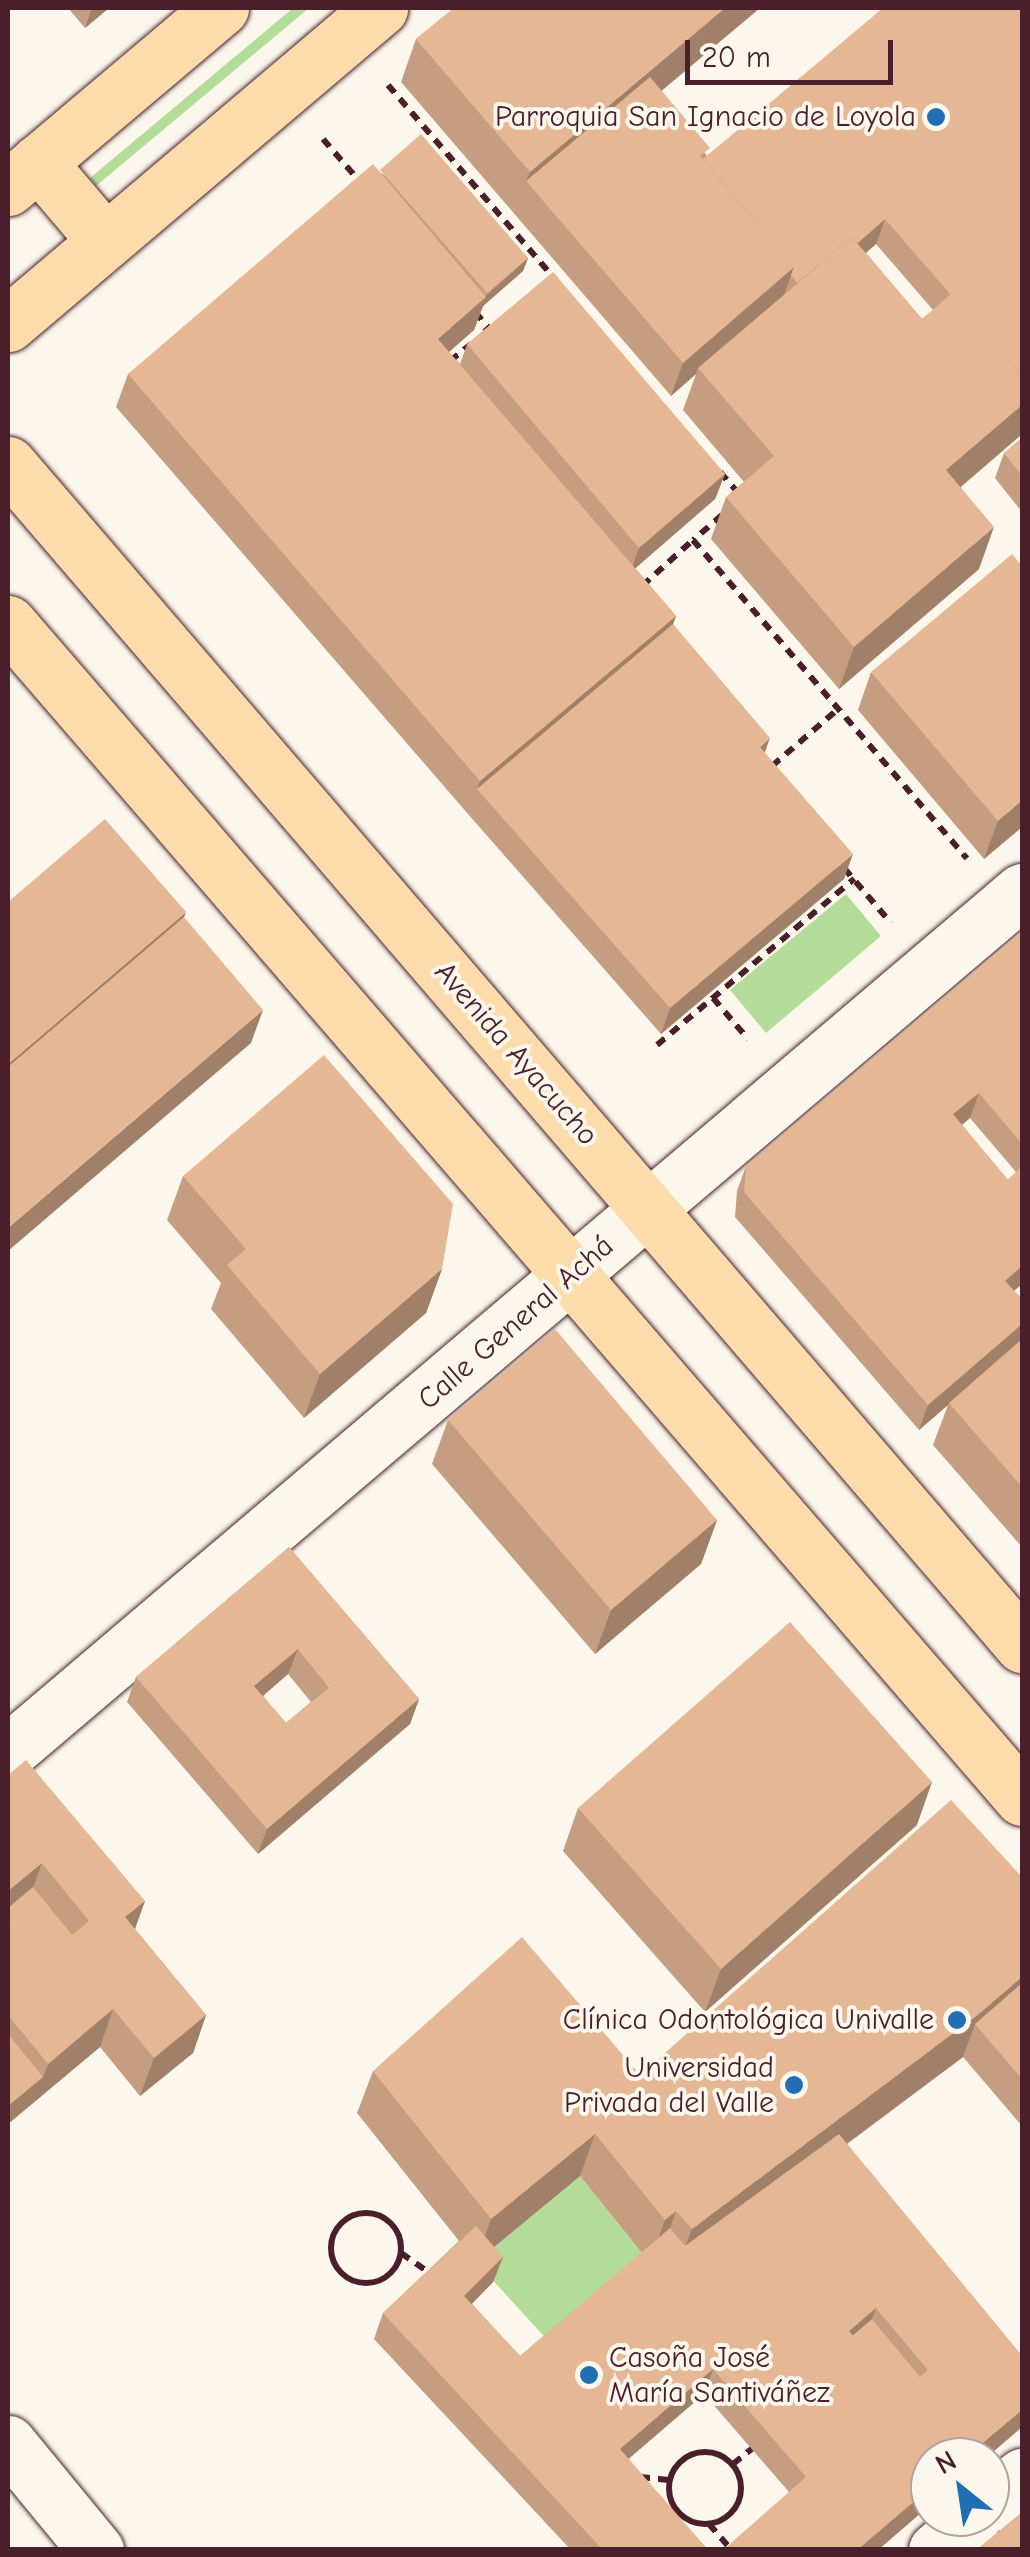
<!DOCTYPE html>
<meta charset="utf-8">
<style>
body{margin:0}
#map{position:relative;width:1030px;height:2557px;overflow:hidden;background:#fbf7ec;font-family:"Comic Neue",sans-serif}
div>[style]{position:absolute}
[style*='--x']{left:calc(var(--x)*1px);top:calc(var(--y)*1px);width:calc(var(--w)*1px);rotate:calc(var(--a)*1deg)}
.green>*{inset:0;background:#b4dc99}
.path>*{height:6px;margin-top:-3px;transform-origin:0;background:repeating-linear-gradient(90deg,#4a1f2b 0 10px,transparent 0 18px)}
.path>.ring{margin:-3px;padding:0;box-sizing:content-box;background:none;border:6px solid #4a1f2b;border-radius:50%}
.roads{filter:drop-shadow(0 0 2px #4a1f2b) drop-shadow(0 0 2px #4a1f2b)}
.minor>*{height:55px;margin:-27.5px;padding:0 27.5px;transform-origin:27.5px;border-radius:27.5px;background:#fbf7ec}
.major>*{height:55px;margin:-27.5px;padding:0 27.5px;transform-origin:27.5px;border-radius:27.5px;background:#fddcac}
.wall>*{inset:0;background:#c59d80}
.shaded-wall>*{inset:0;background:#a08068}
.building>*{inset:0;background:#e5b795}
.dots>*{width:28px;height:28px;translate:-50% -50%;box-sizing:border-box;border:5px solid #fbf7ec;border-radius:50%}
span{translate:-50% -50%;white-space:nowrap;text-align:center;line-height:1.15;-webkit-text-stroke:8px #fbf7ec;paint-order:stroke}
.poi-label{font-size:30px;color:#4a1f2b}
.right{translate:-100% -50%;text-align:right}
.left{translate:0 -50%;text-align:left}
.street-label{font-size:30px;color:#4a1f2b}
.frame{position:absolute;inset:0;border:10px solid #4a1f2b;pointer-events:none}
.north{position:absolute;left:910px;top:2437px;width:100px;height:100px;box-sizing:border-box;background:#fbf7ec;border:2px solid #b4a19f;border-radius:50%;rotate:330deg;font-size:28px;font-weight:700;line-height:40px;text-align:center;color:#4a1f2b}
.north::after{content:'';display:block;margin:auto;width:35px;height:45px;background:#1f6fb2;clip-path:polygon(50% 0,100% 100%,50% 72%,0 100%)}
.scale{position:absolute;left:685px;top:40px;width:208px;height:45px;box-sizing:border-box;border:5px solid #4a1f2b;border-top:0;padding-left:12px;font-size:30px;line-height:35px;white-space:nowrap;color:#4a1f2b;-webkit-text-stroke:8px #fbf7ec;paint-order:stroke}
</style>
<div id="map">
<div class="green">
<i style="clip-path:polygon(293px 8px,309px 8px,96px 186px,90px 178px)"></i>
<i style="clip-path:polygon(846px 894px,881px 936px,766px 1033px,730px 990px)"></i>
<i style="clip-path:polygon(580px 2176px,650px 2263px,553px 2346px,476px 2262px)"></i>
</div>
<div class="path">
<i style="--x:388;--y:85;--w:257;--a:49.3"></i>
<i style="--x:323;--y:139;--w:58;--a:49.2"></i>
<i style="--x:475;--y:312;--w:21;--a:49"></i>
<i style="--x:489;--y:328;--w:6;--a:141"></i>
<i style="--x:450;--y:361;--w:27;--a:-39"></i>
<i style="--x:720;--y:472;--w:28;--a:49"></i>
<i style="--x:722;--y:515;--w:38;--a:139"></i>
<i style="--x:693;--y:540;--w:420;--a:49.3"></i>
<i style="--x:642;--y:586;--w:69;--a:-42"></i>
<i style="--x:772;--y:766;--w:87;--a:-40.8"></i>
<i style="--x:844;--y:868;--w:72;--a:49.5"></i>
<i style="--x:713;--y:998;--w:54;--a:49.5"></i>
<i style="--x:657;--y:1045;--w:258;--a:-40.1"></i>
<i class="ring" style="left:331px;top:2213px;width:64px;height:64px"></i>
<i style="--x:401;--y:2253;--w:38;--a:35"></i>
<i class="ring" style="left:669px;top:2452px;width:66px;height:66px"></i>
<i style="--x:733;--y:2464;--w:28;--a:-39"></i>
<i style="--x:640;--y:2477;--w:29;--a:6"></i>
<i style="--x:709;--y:2524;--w:35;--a:49"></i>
</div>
<div class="roads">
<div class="minor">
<i style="--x:8;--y:1752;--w:1330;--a:-40.34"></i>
<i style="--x:8;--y:2443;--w:139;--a:50.6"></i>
<i style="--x:990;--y:2504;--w:43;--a:-41.2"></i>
<i style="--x:936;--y:2550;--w:50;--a:-41"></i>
</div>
<div class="major">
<i style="--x:38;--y:162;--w:104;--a:49.7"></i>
<i style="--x:8;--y:188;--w:279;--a:-40.2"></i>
<i style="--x:8;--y:324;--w:488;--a:-40.3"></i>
<i style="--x:8;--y:464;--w:1557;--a:49.35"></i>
<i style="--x:8;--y:623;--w:1552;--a:49.21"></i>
</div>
</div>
<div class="wall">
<i style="clip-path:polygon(68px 8px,109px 8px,85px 28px)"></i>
<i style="clip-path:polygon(evenodd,454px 8px,760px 8px,661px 90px,707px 156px,1022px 8px,1022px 430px,1021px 435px,961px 487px,979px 569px,839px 689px,711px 539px,726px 497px,744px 482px,683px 410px,696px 374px,671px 396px,401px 82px,416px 39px,454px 8px,876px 244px,933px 310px,922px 319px,866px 253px,876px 244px)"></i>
<i style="clip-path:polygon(379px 172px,528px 258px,523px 271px,483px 306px,474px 330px,449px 352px,460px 364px,467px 344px,725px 474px,715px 499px,635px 568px,676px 616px,673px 624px,765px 753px,844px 879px,661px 1034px,468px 814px,116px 407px,128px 374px)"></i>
<i style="clip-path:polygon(1022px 438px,1022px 512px,995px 478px,1004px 453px)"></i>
<i style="clip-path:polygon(871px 672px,1022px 827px,984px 859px,858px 710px)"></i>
<i style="clip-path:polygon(evenodd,1022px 931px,1022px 1284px,1014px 1291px,1022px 1299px,1022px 1547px,933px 1445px,948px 1405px,919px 1430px,735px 1217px,737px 1191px,746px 1166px,1022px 931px,970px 1118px,1016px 1172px,1008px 1180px,962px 1125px,970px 1118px)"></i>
<i style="clip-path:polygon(183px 1176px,442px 1269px,426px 1313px,304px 1418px,211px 1309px,221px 1283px,167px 1220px)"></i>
<i style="clip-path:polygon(448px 1420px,717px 1520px,701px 1564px,595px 1654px,432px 1464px)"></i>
<i style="clip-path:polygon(evenodd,289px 1547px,419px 1699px,410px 1724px,258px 1854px,127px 1702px,136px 1677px,289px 1547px,288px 1674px,311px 1702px,286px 1723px,263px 1696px,288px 1674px)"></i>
<i style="clip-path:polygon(8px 1775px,145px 1901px,135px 1929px,206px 2015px,193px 2053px,140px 2096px,100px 2047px,8px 2124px)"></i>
<i style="clip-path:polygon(578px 1808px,917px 1825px,705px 2012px,563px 1851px)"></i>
<i style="clip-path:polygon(evenodd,1022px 1877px,1022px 2126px,963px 2057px,847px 2144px,1022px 2356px,1022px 2427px,987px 2457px,930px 2457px,930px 2505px,878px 2550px,789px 2492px,704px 2394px,628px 2459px,708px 2550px,571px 2550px,374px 2339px,383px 2313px,459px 2241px,357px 2113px,373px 2071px,640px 2075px,1022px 1877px,580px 2176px,642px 2253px,520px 2356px,472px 2304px,493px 2282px,503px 2257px,494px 2247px,580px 2176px)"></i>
</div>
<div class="shaded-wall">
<i style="clip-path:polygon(92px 8px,109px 8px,85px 28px)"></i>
<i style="clip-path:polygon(725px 8px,760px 8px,538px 195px,526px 181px,530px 172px)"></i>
<i style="clip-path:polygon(885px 219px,876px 244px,794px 315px,803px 290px)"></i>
<i style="clip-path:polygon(528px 258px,523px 271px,483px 306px,474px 330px,426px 372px,438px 339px)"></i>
<i style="clip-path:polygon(794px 267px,782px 300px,698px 368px,696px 374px,671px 396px,683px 363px)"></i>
<i style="clip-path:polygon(1022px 405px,1022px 430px,1021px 435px,931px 512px,946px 470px)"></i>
<i style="clip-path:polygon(725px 474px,715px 499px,630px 573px,639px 548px)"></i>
<i style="clip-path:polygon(994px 527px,979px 569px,839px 689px,854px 647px)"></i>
<i style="clip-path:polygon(676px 616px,664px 649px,477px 789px,480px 781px)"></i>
<i style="clip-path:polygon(770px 738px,761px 763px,760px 747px)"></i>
<i style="clip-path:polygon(1022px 800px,1022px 827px,984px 859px,998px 821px)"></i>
<i style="clip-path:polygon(853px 854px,844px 879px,661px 1034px,670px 1008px)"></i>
<i style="clip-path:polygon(186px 912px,172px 950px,8px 1090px,8px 1064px)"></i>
<i style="clip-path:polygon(263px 1010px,251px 1043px,8px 1251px,8px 1228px)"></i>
<i style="clip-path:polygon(979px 1093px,970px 1118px,944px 1139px,953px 1114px)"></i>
<i style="clip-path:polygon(1022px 1266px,1022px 1284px,996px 1306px,1005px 1281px)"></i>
<i style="clip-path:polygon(442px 1269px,426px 1313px,304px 1418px,320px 1374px)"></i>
<i style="clip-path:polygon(1022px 1324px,1022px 1341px,919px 1430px,928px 1405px)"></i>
<i style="clip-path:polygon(717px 1520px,701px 1564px,595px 1654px,611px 1610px)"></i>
<i style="clip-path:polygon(298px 1649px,288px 1674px,245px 1711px,254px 1686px)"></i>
<i style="clip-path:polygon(419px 1699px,410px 1724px,258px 1854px,267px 1829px)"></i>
<i style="clip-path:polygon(932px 1782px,917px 1825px,705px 2012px,721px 1969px)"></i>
<i style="clip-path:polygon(42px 1863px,28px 1901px,8px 1918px,8px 1891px)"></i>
<i style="clip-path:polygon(145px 1901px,131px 1939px,125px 1917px)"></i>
<i style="clip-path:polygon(1022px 1977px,1022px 2006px,975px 2024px,963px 2057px,676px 2271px,692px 2229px)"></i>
<i style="clip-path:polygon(113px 2009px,100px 2047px,8px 2124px,8px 2106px,43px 2077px,48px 2064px)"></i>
<i style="clip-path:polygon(206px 2015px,193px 2053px,140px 2096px,154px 2058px)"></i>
<i style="clip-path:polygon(595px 2134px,580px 2176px,476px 2262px,491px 2219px)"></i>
<i style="clip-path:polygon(676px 2211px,661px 2254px,650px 2263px,665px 2220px)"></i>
<i style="clip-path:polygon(503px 2257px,493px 2282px,455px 2321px,464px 2296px)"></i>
<i style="clip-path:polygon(876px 2308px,867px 2333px,849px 2348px,849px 2331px)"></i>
<i style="clip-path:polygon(713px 2369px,704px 2394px,611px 2474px,620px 2449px)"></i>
<i style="clip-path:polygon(1022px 2410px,1022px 2427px,987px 2457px,966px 2457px)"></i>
<i style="clip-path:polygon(930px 2488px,930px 2505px,878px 2550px,857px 2550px)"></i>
</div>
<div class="building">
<i style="clip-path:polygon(454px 8px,725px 8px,530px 172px,416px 39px)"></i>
<i style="clip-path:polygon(883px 8px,1022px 8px,1022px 377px,885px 219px,858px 243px,852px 237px,797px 283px,791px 275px,794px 267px,703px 159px)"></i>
<i style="clip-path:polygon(650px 77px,710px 148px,700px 156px,794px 267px,683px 363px,526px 181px)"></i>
<i style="clip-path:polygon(421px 134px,528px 258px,487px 293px,380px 170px)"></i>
<i style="clip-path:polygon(373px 164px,486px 297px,438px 339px,676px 616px,480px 781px,128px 374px)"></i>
<i style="clip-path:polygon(852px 237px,922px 319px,951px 294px,1022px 377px,1022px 405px,946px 470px,994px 527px,854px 647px,726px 497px,774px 456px,698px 368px)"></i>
<i style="clip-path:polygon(553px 272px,725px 474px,639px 548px,467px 344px)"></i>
<i style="clip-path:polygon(1022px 438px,1022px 476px,1004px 453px)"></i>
<i style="clip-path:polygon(1012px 554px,1022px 566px,1022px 800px,998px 821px,871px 672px)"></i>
<i style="clip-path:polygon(673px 624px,770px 738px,760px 747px,853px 854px,670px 1008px,477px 789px)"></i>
<i style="clip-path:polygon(105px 819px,186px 912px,8px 1064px,8px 902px)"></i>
<i style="clip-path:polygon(184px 917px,263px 1010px,8px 1228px,8px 1067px)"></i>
<i style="clip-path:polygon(1022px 931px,1022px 1144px,979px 1093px,953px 1114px,1008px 1180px,1022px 1166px,1022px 1266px,1005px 1281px,1022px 1299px,1022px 1324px,928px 1405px,744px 1192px,746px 1166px)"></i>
<i style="clip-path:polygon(324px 1055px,453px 1204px,442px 1269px,320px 1374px,227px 1265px,246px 1249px,183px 1176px)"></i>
<i style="clip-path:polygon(555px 1329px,717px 1520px,611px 1610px,448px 1420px)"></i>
<i style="clip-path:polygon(1022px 1339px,1022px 1487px,949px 1403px)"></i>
<i style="clip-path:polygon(evenodd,289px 1547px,419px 1699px,267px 1829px,136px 1677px,289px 1547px,298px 1649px,329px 1688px,286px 1723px,254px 1686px,298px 1649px)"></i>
<i style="clip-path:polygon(790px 1622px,932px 1782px,721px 1969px,578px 1808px)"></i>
<i style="clip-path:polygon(26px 1760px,145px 1901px,125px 1917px,206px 2015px,154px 2058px,113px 2009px,48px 2064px,8px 2015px,8px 1923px,39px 1962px,89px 1921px,42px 1863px,8px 1891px,8px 1775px)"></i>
<i style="clip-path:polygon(951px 1800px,1022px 1877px,1022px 1977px,979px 2014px,692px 2229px,676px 2211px,665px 2220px,595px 2134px,491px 2219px,373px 2071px,522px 1937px,640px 2075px)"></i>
<i style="clip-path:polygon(33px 1887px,72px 1935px,39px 1962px,8px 1923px,8px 1908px)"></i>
<i style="clip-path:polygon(1022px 1983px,1022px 2079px,975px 2024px)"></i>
<i style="clip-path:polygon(8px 2034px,43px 2077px,8px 2106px)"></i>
<i style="clip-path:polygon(evenodd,839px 2134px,1022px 2356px,1022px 2410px,966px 2457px,930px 2457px,930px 2488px,857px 2550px,723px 2550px,806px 2477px,713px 2369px,620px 2449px,708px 2550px,603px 2550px,383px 2313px,476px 2226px,503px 2257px,464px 2296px,520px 2356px,670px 2228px,685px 2246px,839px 2134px,876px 2308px,928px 2370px,900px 2392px,849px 2331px,876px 2308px)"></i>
<i style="clip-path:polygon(872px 2319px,920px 2377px,900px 2392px,852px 2336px)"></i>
<i style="clip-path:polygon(1022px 2512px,1022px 2550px,976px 2550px)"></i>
</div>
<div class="dots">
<i style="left:936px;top:117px;background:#1f6fb2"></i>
<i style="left:957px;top:2020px;background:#1f6fb2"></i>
<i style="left:794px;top:2085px;background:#1f6fb2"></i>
<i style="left:589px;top:2375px;background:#1f6fb2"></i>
</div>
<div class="poi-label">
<span class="right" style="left:916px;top:117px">Parroquia San Ignacio de Loyola</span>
<span class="right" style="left:934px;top:2020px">Clínica Odontológica Univalle</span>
<span class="right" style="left:774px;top:2085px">Universidad<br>Privada del Valle</span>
<span class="left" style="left:609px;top:2375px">Casoña José<br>María Santiváñez</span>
</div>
<div class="street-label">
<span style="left:516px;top:1054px;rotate:49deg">Avenida Ayacucho</span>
<span style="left:516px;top:1323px;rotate:-41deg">Calle General Achá</span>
</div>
<div class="frame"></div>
<div class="north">N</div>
<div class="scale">20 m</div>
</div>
